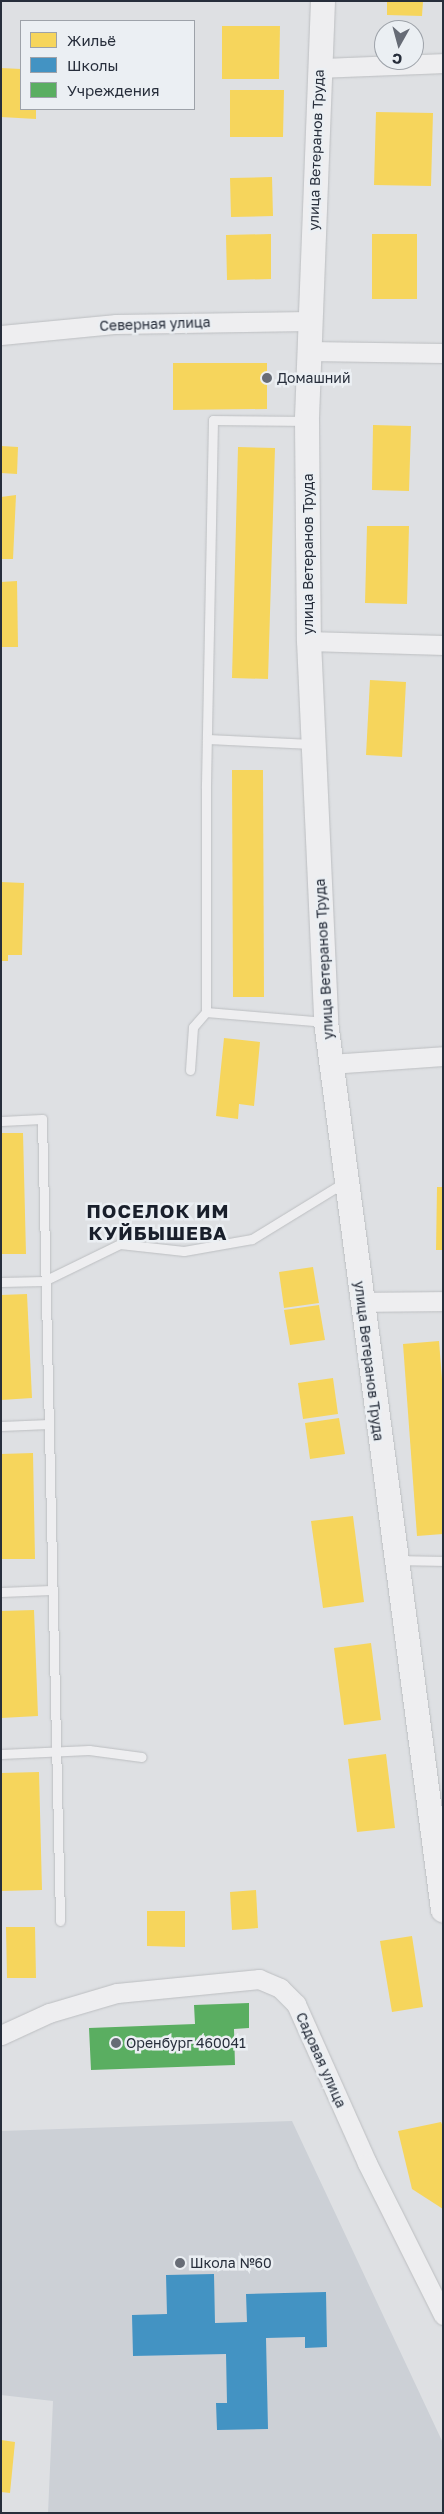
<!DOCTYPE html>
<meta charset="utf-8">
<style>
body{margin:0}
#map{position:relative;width:444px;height:2514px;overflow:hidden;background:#dee0e3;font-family:"Golos Text",sans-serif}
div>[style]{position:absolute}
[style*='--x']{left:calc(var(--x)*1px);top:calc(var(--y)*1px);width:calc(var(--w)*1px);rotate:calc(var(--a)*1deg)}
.built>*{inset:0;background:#ccd0d6}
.homes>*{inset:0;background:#f6d55c}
.schools>*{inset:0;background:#4393c3}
.public>*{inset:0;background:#5aae61}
.roads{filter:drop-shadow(0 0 1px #bcbec1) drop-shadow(0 0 1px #bcbec1)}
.service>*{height:9px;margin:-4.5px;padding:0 4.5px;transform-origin:4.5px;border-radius:4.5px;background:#eeeef0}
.minor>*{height:19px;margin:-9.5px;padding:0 9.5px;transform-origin:9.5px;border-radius:9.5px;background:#eeeef0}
.tertiary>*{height:24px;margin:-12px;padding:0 12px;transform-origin:12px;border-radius:12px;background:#eeeef0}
.dots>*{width:14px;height:14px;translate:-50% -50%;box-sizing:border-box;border:2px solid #ebeff3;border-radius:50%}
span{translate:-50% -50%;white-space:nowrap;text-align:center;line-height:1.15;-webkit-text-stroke:5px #ebeff3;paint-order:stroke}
.street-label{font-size:14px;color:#272e3b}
.poi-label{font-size:14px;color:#272e3b}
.left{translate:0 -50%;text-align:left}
.district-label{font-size:19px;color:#191f2b;font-weight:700;letter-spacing:1px}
.frame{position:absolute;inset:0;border:2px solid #272e3b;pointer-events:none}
.legend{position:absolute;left:20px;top:20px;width:175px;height:90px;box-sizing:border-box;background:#ebeff3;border:1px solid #9da2a9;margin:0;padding:6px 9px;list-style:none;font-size:15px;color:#272e3b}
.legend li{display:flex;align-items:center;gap:10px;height:25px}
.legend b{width:25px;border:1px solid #9da2a9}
.north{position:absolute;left:374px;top:20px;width:50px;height:50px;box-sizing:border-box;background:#ebeff3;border:1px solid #9da2a9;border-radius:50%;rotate:187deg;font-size:14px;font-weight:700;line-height:20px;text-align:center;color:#272e3b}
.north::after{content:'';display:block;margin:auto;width:18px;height:22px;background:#676c76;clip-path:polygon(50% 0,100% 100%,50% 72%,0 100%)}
</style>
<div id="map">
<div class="built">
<i style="clip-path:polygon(292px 2121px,443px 2443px,443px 2513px,48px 2513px,53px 2401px,1px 2395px,1px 2131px)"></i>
</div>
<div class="homes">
<i style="clip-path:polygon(387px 1px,423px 1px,422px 16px,387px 15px)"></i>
<i style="clip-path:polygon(222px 26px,280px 26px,279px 79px,222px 79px)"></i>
<i style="clip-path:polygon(1px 68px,21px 69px,21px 109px,36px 109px,36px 119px,1px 117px)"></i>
<i style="clip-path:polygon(230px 90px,284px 90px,283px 137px,230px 137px)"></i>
<i style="clip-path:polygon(376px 112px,433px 113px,431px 186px,374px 185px)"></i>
<i style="clip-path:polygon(272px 177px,273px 216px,231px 217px,230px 178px)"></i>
<i style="clip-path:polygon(271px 234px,271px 279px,227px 280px,226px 235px)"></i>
<i style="clip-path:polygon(372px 234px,417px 234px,417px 299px,372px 299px)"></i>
<i style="clip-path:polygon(173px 363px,267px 363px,267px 409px,173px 410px)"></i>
<i style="clip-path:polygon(373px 425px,411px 426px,409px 491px,372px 490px)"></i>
<i style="clip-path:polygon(1px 446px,18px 447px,17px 474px,1px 473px)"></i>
<i style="clip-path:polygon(238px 447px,275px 448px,268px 679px,232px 678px)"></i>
<i style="clip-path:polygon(16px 495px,13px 559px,1px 559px,1px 497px)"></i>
<i style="clip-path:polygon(367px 526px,409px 526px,407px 604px,365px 603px)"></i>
<i style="clip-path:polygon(17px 581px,18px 647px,1px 647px,1px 582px)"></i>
<i style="clip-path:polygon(370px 680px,406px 682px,402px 757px,366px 755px)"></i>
<i style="clip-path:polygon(232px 770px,263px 770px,264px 997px,233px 997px)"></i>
<i style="clip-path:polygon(1px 882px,24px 883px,22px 955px,8px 955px,8px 961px,1px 961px)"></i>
<i style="clip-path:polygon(224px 1038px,260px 1042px,254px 1106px,239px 1104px,238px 1119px,216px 1116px)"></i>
<i style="clip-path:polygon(1px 1133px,23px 1133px,26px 1254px,1px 1254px)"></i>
<i style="clip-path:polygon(437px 1187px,443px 1187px,443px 1250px,436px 1250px)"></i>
<i style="clip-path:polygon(313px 1267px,319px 1303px,284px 1308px,279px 1272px)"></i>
<i style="clip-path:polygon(27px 1294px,32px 1398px,1px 1400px,1px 1295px)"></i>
<i style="clip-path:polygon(319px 1305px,325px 1340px,290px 1345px,284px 1310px)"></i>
<i style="clip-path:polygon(439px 1341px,443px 1392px,443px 1534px,417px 1536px,403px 1344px)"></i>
<i style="clip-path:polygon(333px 1378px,338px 1414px,303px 1419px,298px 1383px)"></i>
<i style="clip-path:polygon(339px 1418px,345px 1454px,310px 1459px,305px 1423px)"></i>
<i style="clip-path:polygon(33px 1453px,35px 1559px,1px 1559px,1px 1454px)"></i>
<i style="clip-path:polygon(353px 1516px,364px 1602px,323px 1608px,311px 1521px)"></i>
<i style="clip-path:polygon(34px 1610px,38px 1716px,1px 1718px,1px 1611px)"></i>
<i style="clip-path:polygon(371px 1643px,381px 1720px,344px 1725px,334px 1648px)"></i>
<i style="clip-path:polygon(386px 1754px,395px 1828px,357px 1832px,348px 1759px)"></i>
<i style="clip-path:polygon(39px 1772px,42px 1890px,1px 1891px,1px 1773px)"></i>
<i style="clip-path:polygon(256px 1890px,258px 1928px,232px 1930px,230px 1892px)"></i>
<i style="clip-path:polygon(147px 1911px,185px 1911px,185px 1947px,147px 1946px)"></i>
<i style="clip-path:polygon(6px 1927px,35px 1927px,36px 1978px,7px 1978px)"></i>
<i style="clip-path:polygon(412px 1936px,423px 2007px,392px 2012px,380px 1941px)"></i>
<i style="clip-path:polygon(441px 2122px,443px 2127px,443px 2209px,412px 2189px,398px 2131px)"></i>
<i style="clip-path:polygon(1px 2440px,15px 2442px,10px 2493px,1px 2492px)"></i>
</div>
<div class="schools">
<i style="clip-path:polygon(214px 2274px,215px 2323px,247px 2322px,246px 2294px,326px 2292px,327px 2347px,305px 2348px,305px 2337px,266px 2338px,268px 2429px,217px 2430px,216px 2403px,227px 2403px,226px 2354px,133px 2356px,132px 2315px,167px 2314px,166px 2275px)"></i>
</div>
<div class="public">
<i style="clip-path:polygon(249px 2003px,249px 2028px,234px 2029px,235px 2065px,91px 2070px,89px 2028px,195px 2024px,194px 2005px)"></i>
</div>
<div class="roads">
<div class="service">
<i style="--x:306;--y:421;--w:93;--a:-179.4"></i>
<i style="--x:213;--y:420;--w:368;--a:91.1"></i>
<i style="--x:206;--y:788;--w:224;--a:90"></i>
<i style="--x:206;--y:1012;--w:120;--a:4.8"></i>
<i style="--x:207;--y:739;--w:105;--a:2.7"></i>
<i style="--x:190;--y:1070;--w:43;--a:-86"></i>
<i style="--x:193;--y:1027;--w:20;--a:-49"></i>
<i style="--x:1;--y:1121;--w:41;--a:-2.8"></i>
<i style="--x:42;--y:1119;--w:802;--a:88.71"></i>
<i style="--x:1;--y:1282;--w:43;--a:-1.3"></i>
<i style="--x:44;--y:1281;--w:85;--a:-26"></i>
<i style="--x:120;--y:1244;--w:64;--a:6.2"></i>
<i style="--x:184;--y:1251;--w:69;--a:-10"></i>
<i style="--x:252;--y:1239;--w:109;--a:-31.5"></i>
<i style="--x:1;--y:1426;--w:48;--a:-2.4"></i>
<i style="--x:397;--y:1560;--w:46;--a:1.2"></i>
<i style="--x:1;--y:1592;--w:50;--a:-2.3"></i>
<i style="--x:1;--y:1754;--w:88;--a:-2.6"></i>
<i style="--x:89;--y:1750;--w:53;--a:7.5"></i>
</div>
<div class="minor">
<i style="--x:320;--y:68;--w:123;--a:-2.3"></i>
<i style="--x:1;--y:335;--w:116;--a:-5.5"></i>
<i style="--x:116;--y:324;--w:193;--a:-0.9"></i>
<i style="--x:308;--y:351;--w:135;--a:0.8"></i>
<i style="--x:309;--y:641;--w:134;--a:1.7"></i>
<i style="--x:330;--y:1064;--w:113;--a:-4"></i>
<i style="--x:361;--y:1302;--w:82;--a:-0.7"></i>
<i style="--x:1;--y:2035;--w:53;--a:-24.6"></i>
<i style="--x:49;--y:2013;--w:71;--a:-16.4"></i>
<i style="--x:117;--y:1993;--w:143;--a:-5.6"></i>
<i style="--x:259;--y:1979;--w:23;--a:23"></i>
<i style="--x:280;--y:1988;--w:23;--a:45"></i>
<i style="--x:296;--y:2004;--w:174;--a:65.9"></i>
<i style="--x:367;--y:2163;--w:170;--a:63.4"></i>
</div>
<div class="tertiary">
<i style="--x:323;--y:1;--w:420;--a:92.2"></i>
<i style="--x:307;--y:421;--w:220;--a:89.5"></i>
<i style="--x:309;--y:641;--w:381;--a:87.4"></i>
<i style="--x:326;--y:1022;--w:896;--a:82.49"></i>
</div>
</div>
<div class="dots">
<i style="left:267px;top:378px;background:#676c76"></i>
<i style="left:116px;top:2043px;background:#676c76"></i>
<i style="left:180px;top:2263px;background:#676c76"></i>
</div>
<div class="street-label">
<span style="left:316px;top:150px;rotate:-88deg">улица Ветеранов Труда</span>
<span style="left:155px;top:324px;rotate:-2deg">Северная улица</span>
<span style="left:308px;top:554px;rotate:-90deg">улица Ветеранов Труда</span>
<span style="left:324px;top:959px;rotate:-93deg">улица Ветеранов Труда</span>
<span style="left:369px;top:1361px;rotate:83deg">улица Ветеранов Труда</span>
<span style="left:321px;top:2060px;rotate:66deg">Садовая улица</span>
</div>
<div class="poi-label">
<span class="left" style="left:277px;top:378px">Домашний</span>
<span class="left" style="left:126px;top:2043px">Оренбург 460041</span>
<span class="left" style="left:190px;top:2263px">Школа №60</span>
</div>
<div class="district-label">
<span style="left:158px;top:1222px">ПОСЕЛОК ИМ<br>КУЙБЫШЕВА</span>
</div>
<div class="frame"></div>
<ul class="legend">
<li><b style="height:14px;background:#f6d55c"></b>Жильё</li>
<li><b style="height:14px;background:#4393c3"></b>Школы</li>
<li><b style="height:14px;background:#5aae61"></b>Учреждения</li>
</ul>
<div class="north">С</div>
</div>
